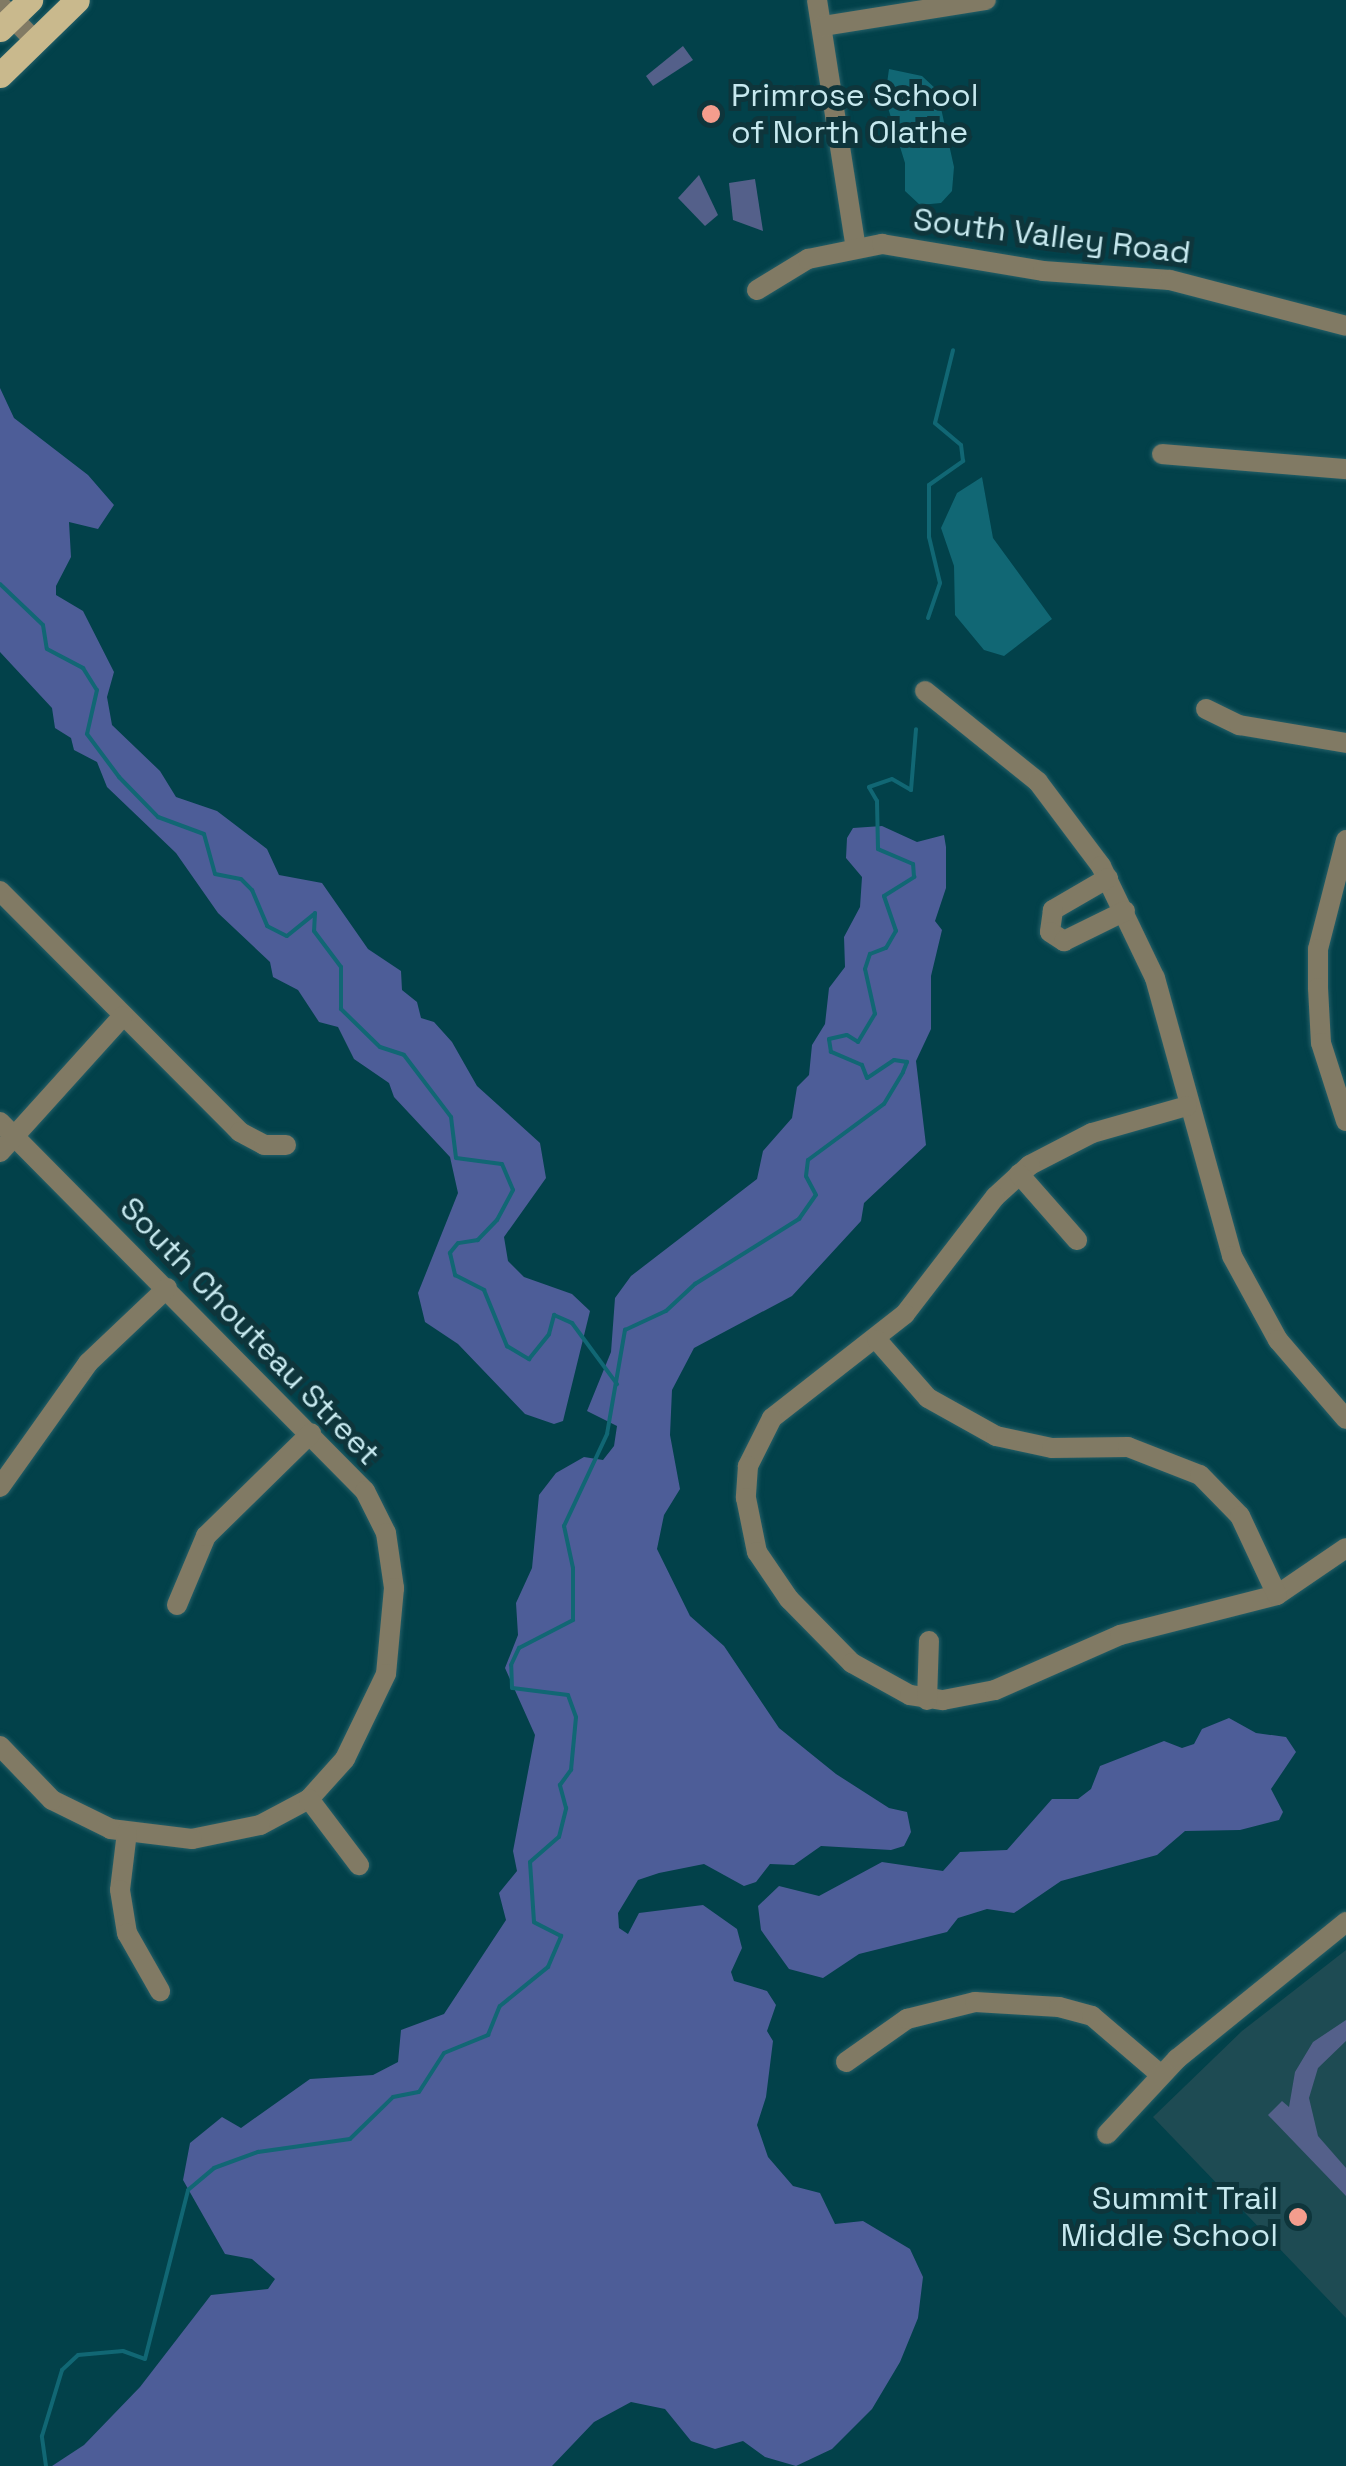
<!DOCTYPE html>
<style>
body{margin:0}
#map{position:relative;width:1346px;height:2466px;overflow:hidden;background:#02414a;font-family:"Space Grotesk",sans-serif}
div>[style]{position:absolute}
[style*='--x']{left:calc(var(--x)*1px);top:calc(var(--y)*1px);width:calc(var(--w)*1px);rotate:calc(var(--a)*1deg)}
.built>*{inset:0;background:#1e4b53}
.green>*{inset:0;background:#54608a}
.forest>*{inset:0;background:#4d5d98}
.water>*{inset:0;background:#116774}
.stream>*{height:4px;margin:-2px;padding:0 2px;transform-origin:2px;border-radius:2px;background:#116774}
.roads{filter:drop-shadow(0 0 2px #255f68) drop-shadow(0 0 2px #255f68)}
.minor>*{height:20px;margin:-10px;padding:0 10px;transform-origin:10px;border-radius:10px;background:#817a64}
.major>*{height:25px;margin:-12.5px;padding:0 12.5px;transform-origin:12.5px;border-radius:12.5px;background:#c9b98d}
.dots>*{width:28px;height:28px;translate:-50% -50%;box-sizing:border-box;border:5px solid #0e353b;border-radius:50%}
span{translate:-50% -50%;white-space:nowrap;text-align:center;line-height:1.15;-webkit-text-stroke:10px #0e353b;paint-order:stroke}
.poi-label{font-size:32px;color:#c7e9ef}
.left{translate:0 -50%;text-align:left}
.right{translate:-100% -50%;text-align:right}
.street-label{font-size:32px;color:#c7e9ef}
</style>
<div id="map">
<div class="built">
<i style="clip-path:polygon(1346px 1950px,1346px 2318px,1153px 2117px,1242px 2031px)"></i>
</div>
<div class="green">
<i style="clip-path:polygon(683px 46px,693px 60px,653px 86px,646px 76px)"></i>
<i style="clip-path:polygon(699px 175px,718px 215px,705px 226px,678px 198px)"></i>
<i style="clip-path:polygon(755px 179px,763px 231px,733px 220px,729px 183px)"></i>
<i style="clip-path:polygon(1346px 2020px,1346px 2041px,1318px 2068px,1309px 2098px,1318px 2136px,1346px 2168px,1346px 2196px,1268px 2115px,1282px 2101px,1289px 2107px,1295px 2072px,1313px 2042px)"></i>
</div>
<div class="forest">
<i style="clip-path:polygon(0 388px,14px 418px,88px 475px,114px 505px,98px 529px,69px 522px,71px 557px,56px 586px,56px 595px,83px 611px,114px 672px,107px 697px,112px 725px,160px 771px,176px 797px,217px 811px,267px 849px,279px 875px,322px 883px,368px 949px,401px 971px,402px 990px,417px 1002px,421px 1018px,434px 1022px,452px 1042px,477px 1086px,540px 1143px,546px 1178px,504px 1237px,508px 1261px,524px 1277px,572px 1294px,590px 1311px,563px 1421px,554px 1424px,525px 1414px,458px 1344px,425px 1322px,418px 1293px,458px 1193px,450px 1157px,394px 1097px,389px 1083px,354px 1059px,338px 1027px,319px 1022px,298px 990px,273px 977px,270px 962px,218px 913px,176px 853px,107px 787px,97px 762px,74px 750px,71px 738px,55px 728px,52px 708px,0 652px)"></i>
<i style="clip-path:polygon(882px 826px,917px 842px,944px 835px,946px 847px,946px 888px,935px 921px,942px 930px,931px 976px,931px 1029px,916px 1061px,926px 1145px,864px 1203px,861px 1221px,792px 1296px,694px 1348px,672px 1390px,670px 1435px,680px 1489px,664px 1515px,657px 1549px,690px 1616px,724px 1646px,779px 1728px,836px 1774px,889px 1808px,907px 1812px,911px 1832px,904px 1846px,891px 1850px,821px 1846px,794px 1865px,770px 1864px,756px 1882px,744px 1886px,704px 1864px,659px 1873px,638px 1880px,618px 1913px,619px 1928px,628px 1934px,639px 1913px,703px 1905px,737px 1929px,742px 1948px,731px 1972px,734px 1981px,767px 1991px,776px 2005px,767px 2031px,773px 2041px,766px 2097px,757px 2125px,768px 2157px,793px 2186px,820px 2193px,835px 2224px,863px 2221px,910px 2249px,923px 2277px,918px 2318px,900px 2362px,872px 2409px,832px 2449px,796px 2466px,765px 2457px,743px 2441px,715px 2449px,691px 2441px,665px 2409px,631px 2402px,594px 2422px,552px 2466px,52px 2466px,84px 2445px,140px 2387px,211px 2295px,268px 2289px,275px 2279px,252px 2259px,225px 2254px,183px 2180px,190px 2143px,222px 2117px,241px 2128px,310px 2079px,373px 2075px,398px 2062px,401px 2030px,444px 2014px,506px 1920px,499px 1893px,517px 1871px,513px 1851px,535px 1735px,505px 1668px,518px 1635px,516px 1603px,532px 1568px,539px 1495px,556px 1473px,584px 1457px,603px 1460px,614px 1446px,617px 1426px,587px 1411px,611px 1352px,615px 1298px,631px 1276px,757px 1179px,763px 1151px,792px 1118px,797px 1087px,809px 1075px,812px 1045px,825px 1024px,829px 988px,845px 967px,844px 937px,860px 907px,862px 877px,846px 858px,847px 838px,853px 828px)"></i>
<i style="clip-path:polygon(1229px 1718px,1256px 1733px,1286px 1737px,1296px 1752px,1271px 1789px,1283px 1812px,1279px 1820px,1240px 1830px,1185px 1831px,1157px 1855px,1061px 1881px,1014px 1913px,987px 1909px,958px 1918px,947px 1932px,859px 1954px,823px 1978px,789px 1969px,761px 1930px,758px 1906px,779px 1886px,819px 1896px,882px 1862px,943px 1871px,960px 1852px,1007px 1850px,1052px 1799px,1078px 1799px,1091px 1789px,1100px 1766px,1164px 1741px,1182px 1748px,1194px 1744px,1202px 1729px)"></i>
</div>
<div class="water">
<i style="clip-path:polygon(889px 69px,922px 76px,937px 90px,954px 167px,952px 191px,941px 203px,920px 205px,905px 191px,905px 163px,885px 98px)"></i>
<i style="clip-path:polygon(982px 477px,993px 538px,1052px 619px,1004px 656px,984px 650px,955px 615px,954px 566px,941px 528px,957px 493px)"></i>
</div>
<div class="stream">
<i style="--x:0;--y:584;--w:59;--a:43.6"></i>
<i style="--x:43;--y:625;--w:24;--a:81"></i>
<i style="--x:47;--y:649;--w:41;--a:27.8"></i>
<i style="--x:83;--y:668;--w:26;--a:58"></i>
<i style="--x:97;--y:690;--w:45;--a:102.8"></i>
<i style="--x:87;--y:734;--w:54;--a:53.3"></i>
<i style="--x:119;--y:777;--w:56;--a:45.7"></i>
<i style="--x:158;--y:817;--w:49;--a:20.3"></i>
<i style="--x:204;--y:834;--w:41;--a:74.6"></i>
<i style="--x:215;--y:874;--w:26;--a:11"></i>
<i style="--x:241;--y:879;--w:16;--a:45"></i>
<i style="--x:252;--y:890;--w:39;--a:67"></i>
<i style="--x:267;--y:926;--w:22;--a:27"></i>
<i style="--x:287;--y:936;--w:36;--a:-39"></i>
<i style="--x:315;--y:913;--w:18;--a:93"></i>
<i style="--x:314;--y:931;--w:45;--a:53.1"></i>
<i style="--x:341;--y:967;--w:42;--a:90"></i>
<i style="--x:341;--y:1009;--w:54;--a:44.3"></i>
<i style="--x:380;--y:1047;--w:25;--a:18"></i>
<i style="--x:404;--y:1055;--w:78;--a:52.8"></i>
<i style="--x:451;--y:1117;--w:41;--a:83"></i>
<i style="--x:456;--y:1158;--w:46;--a:7.4"></i>
<i style="--x:502;--y:1164;--w:28;--a:67"></i>
<i style="--x:513;--y:1190;--w:34;--a:118"></i>
<i style="--x:497;--y:1220;--w:28;--a:134"></i>
<i style="--x:478;--y:1240;--w:20;--a:171"></i>
<i style="--x:458;--y:1243;--w:13;--a:129"></i>
<i style="--x:450;--y:1253;--w:23;--a:77"></i>
<i style="--x:455;--y:1275;--w:33;--a:27"></i>
<i style="--x:484;--y:1290;--w:61;--a:67.7"></i>
<i style="--x:507;--y:1346;--w:26;--a:31"></i>
<i style="--x:529;--y:1359;--w:32;--a:-51"></i>
<i style="--x:549;--y:1334;--w:20;--a:-75"></i>
<i style="--x:554;--y:1315;--w:20;--a:24"></i>
<i style="--x:572;--y:1323;--w:76;--a:53.6"></i>
<i style="--x:928;--y:618;--w:37;--a:-71"></i>
<i style="--x:940;--y:583;--w:47;--a:-103.4"></i>
<i style="--x:929;--y:537;--w:52;--a:-90"></i>
<i style="--x:929;--y:485;--w:42;--a:-35.2"></i>
<i style="--x:963;--y:461;--w:16;--a:-97"></i>
<i style="--x:961;--y:445;--w:34;--a:-140"></i>
<i style="--x:935;--y:423;--w:75;--a:-76.1"></i>
<i style="--x:46;--y:2466;--w:30;--a:-98"></i>
<i style="--x:42;--y:2436;--w:69;--a:-73.1"></i>
<i style="--x:62;--y:2370;--w:22;--a:-43"></i>
<i style="--x:78;--y:2355;--w:45;--a:-5.1"></i>
<i style="--x:123;--y:2351;--w:23;--a:20"></i>
<i style="--x:145;--y:2359;--w:174;--a:-75.7"></i>
<i style="--x:188;--y:2190;--w:34;--a:-40"></i>
<i style="--x:214;--y:2168;--w:47;--a:-20"></i>
<i style="--x:258;--y:2152;--w:93;--a:-8"></i>
<i style="--x:350;--y:2139;--w:60;--a:-44.3"></i>
<i style="--x:393;--y:2097;--w:26;--a:-11"></i>
<i style="--x:419;--y:2092;--w:46;--a:-57.3"></i>
<i style="--x:444;--y:2053;--w:48;--a:-22.2"></i>
<i style="--x:488;--y:2035;--w:31;--a:-68"></i>
<i style="--x:500;--y:2006;--w:62;--a:-39.1"></i>
<i style="--x:548;--y:1967;--w:34;--a:-67"></i>
<i style="--x:561;--y:1936;--w:30;--a:-153"></i>
<i style="--x:534;--y:1922;--w:60;--a:-93.8"></i>
<i style="--x:530;--y:1862;--w:38;--a:-41"></i>
<i style="--x:559;--y:1837;--w:30;--a:-76"></i>
<i style="--x:566;--y:1808;--w:24;--a:-105"></i>
<i style="--x:560;--y:1785;--w:19;--a:-54"></i>
<i style="--x:571;--y:1770;--w:53;--a:-84.6"></i>
<i style="--x:576;--y:1717;--w:23;--a:-110"></i>
<i style="--x:568;--y:1695;--w:56;--a:-172.9"></i>
<i style="--x:512;--y:1688;--w:23;--a:-92"></i>
<i style="--x:511;--y:1665;--w:19;--a:-65"></i>
<i style="--x:519;--y:1648;--w:61;--a:-27.4"></i>
<i style="--x:573;--y:1620;--w:52;--a:-90"></i>
<i style="--x:573;--y:1568;--w:43;--a:-102.1"></i>
<i style="--x:564;--y:1526;--w:102;--a:-64.9"></i>
<i style="--x:607;--y:1434;--w:106;--a:-80.2"></i>
<i style="--x:625;--y:1330;--w:45;--a:-24.9"></i>
<i style="--x:666;--y:1311;--w:40;--a:-43"></i>
<i style="--x:695;--y:1284;--w:123;--a:-32"></i>
<i style="--x:799;--y:1219;--w:29;--a:-55"></i>
<i style="--x:816;--y:1195;--w:21;--a:-118"></i>
<i style="--x:806;--y:1176;--w:16;--a:-83"></i>
<i style="--x:808;--y:1160;--w:94;--a:-36.4"></i>
<i style="--x:884;--y:1104;--w:37;--a:-59"></i>
<i style="--x:903;--y:1072;--w:11;--a:-68"></i>
<i style="--x:907;--y:1062;--w:13;--a:-171"></i>
<i style="--x:894;--y:1060;--w:32;--a:146"></i>
<i style="--x:867;--y:1078;--w:14;--a:-111"></i>
<i style="--x:862;--y:1065;--w:34;--a:-157"></i>
<i style="--x:831;--y:1052;--w:13;--a:-99"></i>
<i style="--x:829;--y:1039;--w:18;--a:-13"></i>
<i style="--x:847;--y:1035;--w:13;--a:32"></i>
<i style="--x:858;--y:1042;--w:33;--a:-59"></i>
<i style="--x:875;--y:1014;--w:46;--a:-102.5"></i>
<i style="--x:865;--y:969;--w:16;--a:-72"></i>
<i style="--x:870;--y:954;--w:17;--a:-21"></i>
<i style="--x:886;--y:948;--w:20;--a:-60"></i>
<i style="--x:896;--y:931;--w:37;--a:-109"></i>
<i style="--x:884;--y:896;--w:36;--a:-32"></i>
<i style="--x:914;--y:877;--w:13;--a:-94"></i>
<i style="--x:913;--y:864;--w:38;--a:-157"></i>
<i style="--x:878;--y:849;--w:48;--a:-91.2"></i>
<i style="--x:877;--y:801;--w:16;--a:-120"></i>
<i style="--x:869;--y:787;--w:24;--a:-19"></i>
<i style="--x:892;--y:779;--w:22;--a:30"></i>
<i style="--x:911;--y:790;--w:61;--a:-85.3"></i>
</div>
<div class="roads">
<div class="minor">
<i style="--x:817;--y:0;--w:247;--a:81.1"></i>
<i style="--x:0;--y:5;--w:50;--a:45.8"></i>
<i style="--x:823;--y:26;--w:165;--a:-9.1"></i>
<i style="--x:757;--y:290;--w:60;--a:-31.3"></i>
<i style="--x:808;--y:259;--w:76;--a:-11.5"></i>
<i style="--x:882;--y:244;--w:163;--a:9.5"></i>
<i style="--x:1043;--y:271;--w:127;--a:4.1"></i>
<i style="--x:1170;--y:280;--w:182;--a:14.6"></i>
<i style="--x:1162;--y:454;--w:185;--a:4.7"></i>
<i style="--x:925;--y:691;--w:145;--a:38.8"></i>
<i style="--x:1038;--y:782;--w:105;--a:53.1"></i>
<i style="--x:1101;--y:866;--w:124;--a:64.3"></i>
<i style="--x:1155;--y:978;--w:288;--a:74.5"></i>
<i style="--x:1232;--y:1256;--w:96;--a:61.3"></i>
<i style="--x:1278;--y:1340;--w:104;--a:49.3"></i>
<i style="--x:1206;--y:709;--w:37;--a:26"></i>
<i style="--x:1239;--y:725;--w:109;--a:9.5"></i>
<i style="--x:1346;--y:840;--w:113;--a:104.4"></i>
<i style="--x:1318;--y:949;--w:39;--a:90"></i>
<i style="--x:1318;--y:988;--w:55;--a:86.9"></i>
<i style="--x:1321;--y:1043;--w:82;--a:72.2"></i>
<i style="--x:1108;--y:878;--w:64;--a:149.8"></i>
<i style="--x:1053;--y:910;--w:22;--a:98"></i>
<i style="--x:1050;--y:932;--w:17;--a:33"></i>
<i style="--x:1064;--y:941;--w:68;--a:-26.2"></i>
<i style="--x:0;--y:891;--w:340;--a:45.1"></i>
<i style="--x:240;--y:1132;--w:27;--a:28"></i>
<i style="--x:264;--y:1145;--w:22;--a:0"></i>
<i style="--x:1187;--y:1106;--w:99;--a:164.1"></i>
<i style="--x:1092;--y:1133;--w:70;--a:152.7"></i>
<i style="--x:1030;--y:1165;--w:47;--a:137.6"></i>
<i style="--x:995;--y:1197;--w:148;--a:127.6"></i>
<i style="--x:905;--y:1314;--w:169;--a:142"></i>
<i style="--x:772;--y:1418;--w:54;--a:116.6"></i>
<i style="--x:748;--y:1466;--w:32;--a:94"></i>
<i style="--x:746;--y:1498;--w:55;--a:78.5"></i>
<i style="--x:757;--y:1552;--w:57;--a:55.8"></i>
<i style="--x:789;--y:1599;--w:90;--a:45.5"></i>
<i style="--x:852;--y:1663;--w:66;--a:28.9"></i>
<i style="--x:910;--y:1695;--w:33;--a:9"></i>
<i style="--x:943;--y:1700;--w:53;--a:-10.9"></i>
<i style="--x:995;--y:1690;--w:137;--a:-23.7"></i>
<i style="--x:1120;--y:1635;--w:162;--a:-14.3"></i>
<i style="--x:1277;--y:1595;--w:83;--a:-34.3"></i>
<i style="--x:0;--y:1122;--w:519;--a:45.31"></i>
<i style="--x:365;--y:1491;--w:47;--a:63.4"></i>
<i style="--x:386;--y:1533;--w:56;--a:81.7"></i>
<i style="--x:394;--y:1588;--w:86;--a:95.3"></i>
<i style="--x:386;--y:1674;--w:94;--a:115.8"></i>
<i style="--x:345;--y:1759;--w:54;--a:132"></i>
<i style="--x:309;--y:1799;--w:55;--a:152"></i>
<i style="--x:260;--y:1825;--w:69;--a:168.4"></i>
<i style="--x:192;--y:1839;--w:82;--a:-173"></i>
<i style="--x:111;--y:1829;--w:66;--a:-153.8"></i>
<i style="--x:52;--y:1800;--w:75;--a:-133.9"></i>
<i style="--x:0;--y:1152;--w:183;--a:-47.9"></i>
<i style="--x:1019;--y:1174;--w:88;--a:48.7"></i>
<i style="--x:877;--y:1340;--w:77;--a:48.7"></i>
<i style="--x:928;--y:1398;--w:78;--a:29.2"></i>
<i style="--x:996;--y:1436;--w:57;--a:12.1"></i>
<i style="--x:1052;--y:1448;--w:76;--a:-0.8"></i>
<i style="--x:1128;--y:1447;--w:77;--a:21.3"></i>
<i style="--x:1200;--y:1475;--w:57;--a:45.7"></i>
<i style="--x:1240;--y:1516;--w:87;--a:64.9"></i>
<i style="--x:0;--y:1487;--w:152;--a:-54.6"></i>
<i style="--x:88;--y:1363;--w:109;--a:-43.5"></i>
<i style="--x:177;--y:1605;--w:75;--a:-67.2"></i>
<i style="--x:206;--y:1536;--w:147;--a:-44.4"></i>
<i style="--x:927;--y:1700;--w:59;--a:-88.1"></i>
<i style="--x:309;--y:1799;--w:83;--a:52.9"></i>
<i style="--x:127;--y:1832;--w:58;--a:96.9"></i>
<i style="--x:120;--y:1890;--w:44;--a:80.8"></i>
<i style="--x:127;--y:1933;--w:67;--a:60.4"></i>
<i style="--x:846;--y:2062;--w:75;--a:-35.2"></i>
<i style="--x:907;--y:2019;--w:70;--a:-14"></i>
<i style="--x:975;--y:2002;--w:84;--a:3.4"></i>
<i style="--x:1059;--y:2007;--w:34;--a:15"></i>
<i style="--x:1092;--y:2016;--w:89;--a:40.5"></i>
<i style="--x:1107;--y:2134;--w:103;--a:-47"></i>
<i style="--x:1177;--y:2059;--w:218;--a:-39"></i>
</div>
<div class="major">
<i style="--x:0;--y:29;--w:42;--a:-44"></i>
<i style="--x:0;--y:75;--w:107;--a:-44.2"></i>
</div>
</div>
<div class="dots">
<i style="left:711px;top:114px;background:#f49d8d"></i>
<i style="left:1298px;top:2217px;background:#f49d8d"></i>
</div>
<div class="poi-label">
<span class="left" style="left:731px;top:114px">Primrose School<br>of North Olathe</span>
<span class="right" style="left:1278px;top:2217px">Summit Trail<br>Middle School</span>
</div>
<div class="street-label">
<span style="left:1052px;top:236px;rotate:7deg">South Valley Road</span>
<span style="left:250px;top:1331px;rotate:46deg">South Chouteau Street</span>
</div>
</div>
